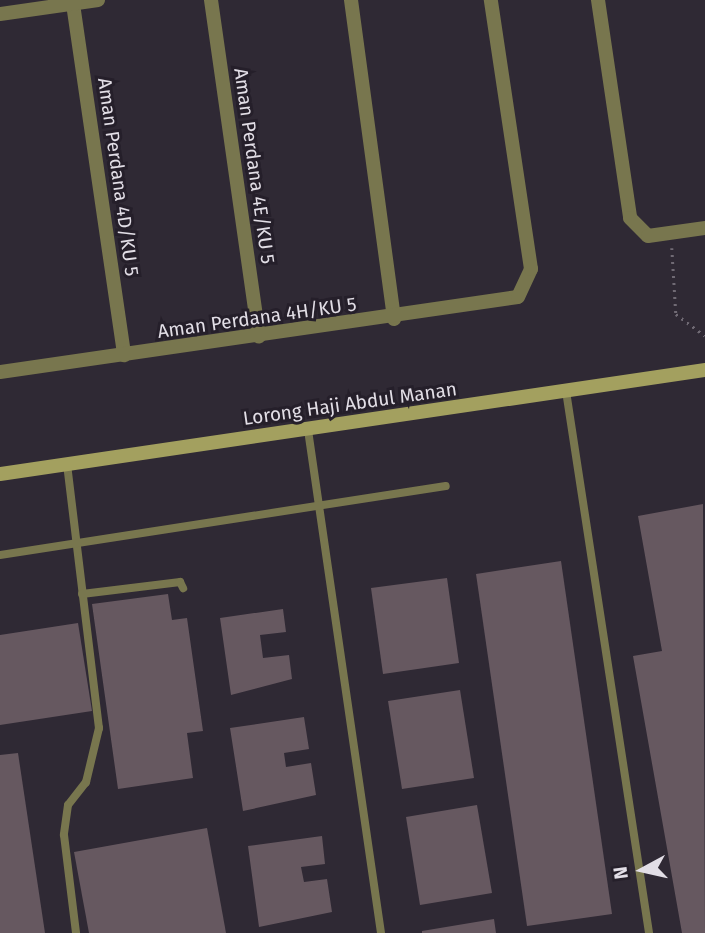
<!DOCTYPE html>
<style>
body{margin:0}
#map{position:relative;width:705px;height:933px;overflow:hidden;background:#2f2934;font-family:"Fira Sans",sans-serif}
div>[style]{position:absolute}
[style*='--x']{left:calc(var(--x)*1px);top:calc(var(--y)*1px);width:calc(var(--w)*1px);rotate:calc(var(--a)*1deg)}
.building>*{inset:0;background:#665860}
.path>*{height:2.5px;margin-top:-1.25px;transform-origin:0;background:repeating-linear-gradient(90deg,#706a74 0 2px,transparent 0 7px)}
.lane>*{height:8px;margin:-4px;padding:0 4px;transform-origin:4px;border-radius:4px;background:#78764e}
.street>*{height:14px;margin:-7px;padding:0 7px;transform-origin:7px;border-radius:7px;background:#78764e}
.secondary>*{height:14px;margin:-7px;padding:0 7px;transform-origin:7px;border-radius:7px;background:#a3a05f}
span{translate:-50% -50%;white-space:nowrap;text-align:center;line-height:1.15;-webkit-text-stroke:6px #251f2a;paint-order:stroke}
.street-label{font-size:19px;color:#e2dee6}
.north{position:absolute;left:607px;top:835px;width:70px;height:70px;-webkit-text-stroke:5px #251f2a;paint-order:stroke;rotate:262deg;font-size:19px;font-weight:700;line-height:28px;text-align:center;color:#e2dee6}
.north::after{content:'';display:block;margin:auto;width:24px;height:32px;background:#e2dee6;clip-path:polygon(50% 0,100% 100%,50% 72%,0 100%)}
</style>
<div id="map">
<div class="building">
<i style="clip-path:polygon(703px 504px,705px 933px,682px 933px,633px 656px,662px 651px,638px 516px)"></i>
<i style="clip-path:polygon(561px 561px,612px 914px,527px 926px,476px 574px)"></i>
<i style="clip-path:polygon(447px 578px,459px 663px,383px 674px,371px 588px)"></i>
<i style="clip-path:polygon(168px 594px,172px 620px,187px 618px,203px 731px,187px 733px,193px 778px,118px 789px,92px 604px)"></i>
<i style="clip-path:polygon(283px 609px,286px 632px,260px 635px,263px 658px,289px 655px,292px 679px,231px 695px,220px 618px)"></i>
<i style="clip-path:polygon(78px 623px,92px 711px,0 725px,0 635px)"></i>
<i style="clip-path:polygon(460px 690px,474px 778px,402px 789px,388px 701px)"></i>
<i style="clip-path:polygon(304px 717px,309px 749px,284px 753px,286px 767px,311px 763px,316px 795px,243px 811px,230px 728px)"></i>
<i style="clip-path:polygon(18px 753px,45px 933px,0 933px,0 755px)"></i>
<i style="clip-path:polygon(477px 805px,492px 893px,420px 905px,406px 817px)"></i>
<i style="clip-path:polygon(207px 828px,226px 933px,89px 933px,74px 852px)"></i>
<i style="clip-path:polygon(322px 836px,325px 864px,301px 867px,304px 882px,327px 879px,332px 912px,259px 927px,248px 846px)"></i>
<i style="clip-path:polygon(494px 919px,496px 933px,422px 933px,422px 931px)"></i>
</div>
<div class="path">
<i style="--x:672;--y:248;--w:66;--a:86.5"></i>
<i style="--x:676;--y:314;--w:36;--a:37"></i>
</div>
<div class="lane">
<i style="--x:566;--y:391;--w:548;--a:81.29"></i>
<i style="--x:308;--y:430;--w:508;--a:81.74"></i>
<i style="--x:67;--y:464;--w:266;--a:83.1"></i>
<i style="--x:99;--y:728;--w:56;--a:103.5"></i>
<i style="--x:86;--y:782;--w:29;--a:128"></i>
<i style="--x:68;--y:805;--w:30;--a:98"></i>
<i style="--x:64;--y:835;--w:99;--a:83"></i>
<i style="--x:0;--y:555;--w:451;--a:-8.8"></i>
<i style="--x:82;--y:594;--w:99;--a:-7"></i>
<i style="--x:180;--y:582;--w:7;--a:63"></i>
</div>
<div class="street">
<i style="--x:211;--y:0;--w:340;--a:81.9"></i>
<i style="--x:351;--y:0;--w:322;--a:82.3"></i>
<i style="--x:598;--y:0;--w:220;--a:81.6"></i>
<i style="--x:630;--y:218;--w:25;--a:45"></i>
<i style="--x:648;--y:236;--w:58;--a:-8"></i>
<i style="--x:73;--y:4;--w:355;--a:81.7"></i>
<i style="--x:0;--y:14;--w:99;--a:-8.1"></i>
<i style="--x:0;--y:372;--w:523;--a:-8.24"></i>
<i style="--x:518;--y:297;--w:31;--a:-65"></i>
<i style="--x:531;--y:269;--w:272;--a:-98.5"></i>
</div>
<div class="secondary">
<i style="--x:0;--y:474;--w:713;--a:-8.39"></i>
</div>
<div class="street-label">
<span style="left:254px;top:166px;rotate:82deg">Aman Perdana 4E/KU 5</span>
<span style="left:118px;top:177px;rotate:82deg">Aman Perdana 4D/KU 5</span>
<span style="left:257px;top:318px;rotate:-8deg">Aman Perdana 4H/KU 5</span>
<span style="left:350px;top:404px;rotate:-8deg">Lorong Haji Abdul Manan</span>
</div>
<div class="north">N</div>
</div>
